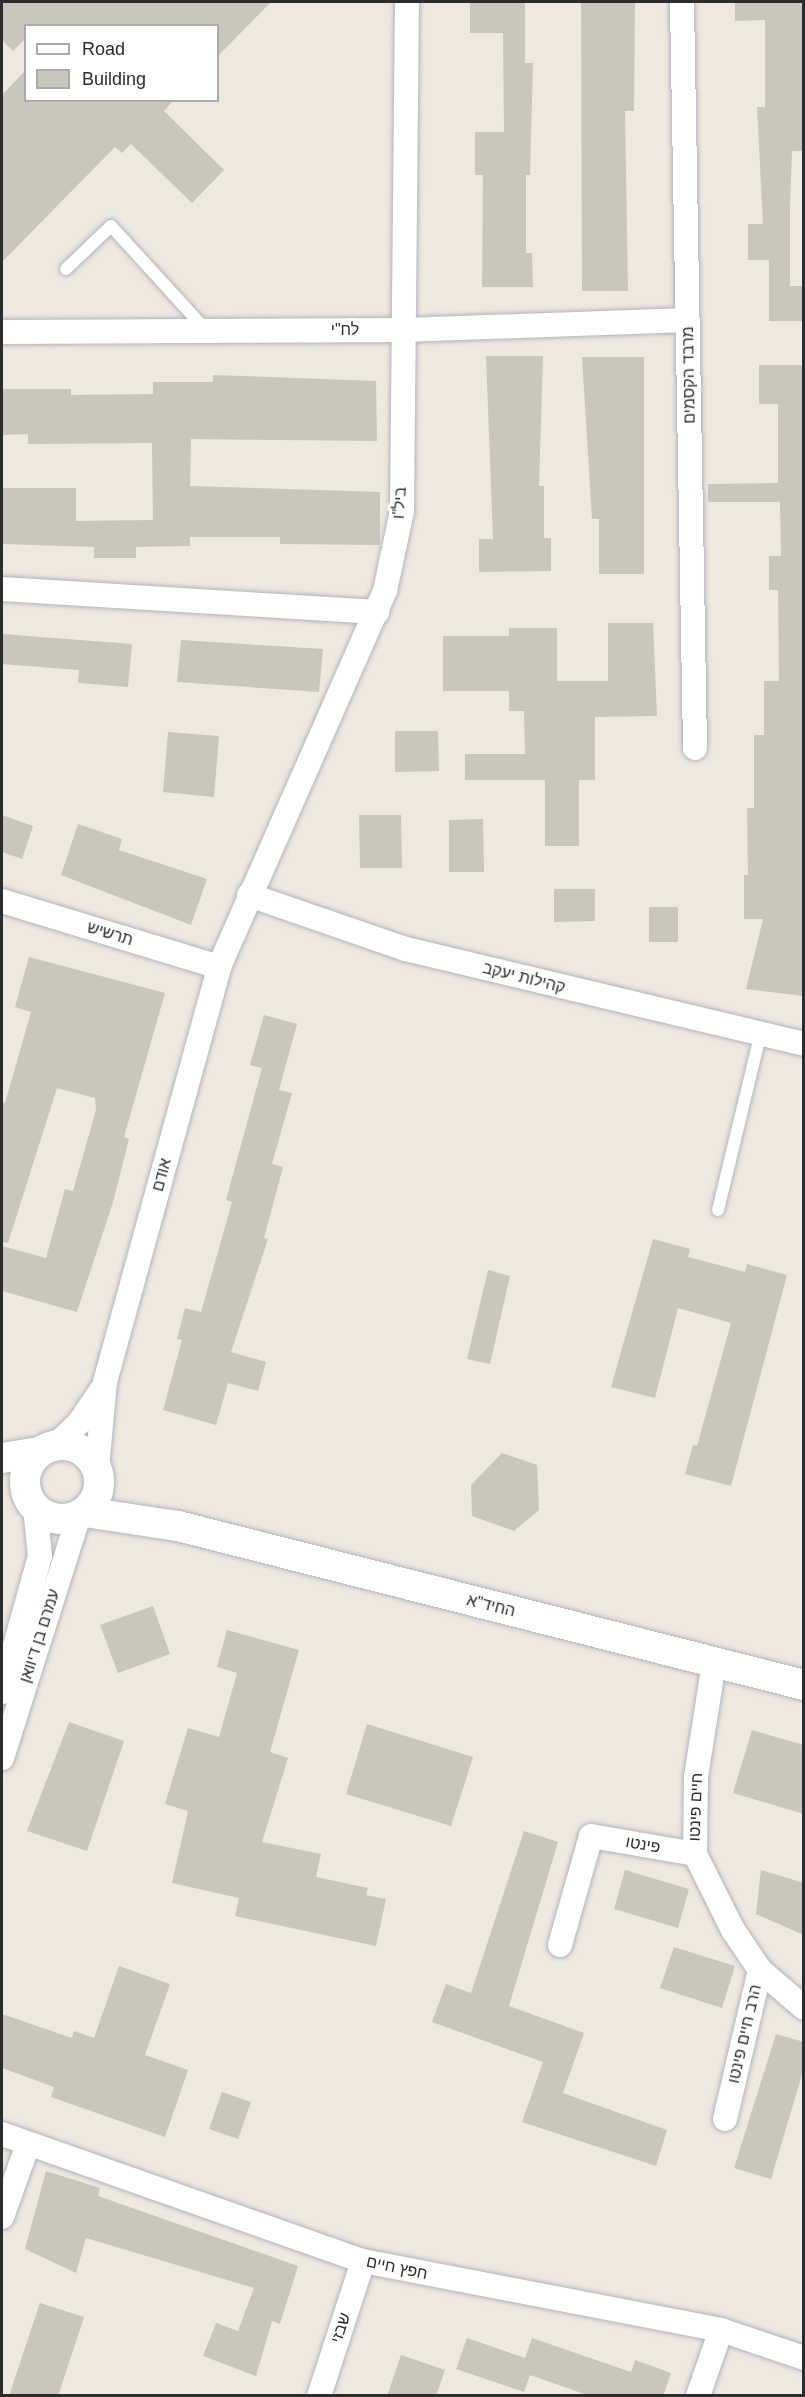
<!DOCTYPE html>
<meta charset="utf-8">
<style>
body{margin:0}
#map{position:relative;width:805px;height:2397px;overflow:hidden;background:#eee8de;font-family:Helvetica,"Noto Sans Hebrew",sans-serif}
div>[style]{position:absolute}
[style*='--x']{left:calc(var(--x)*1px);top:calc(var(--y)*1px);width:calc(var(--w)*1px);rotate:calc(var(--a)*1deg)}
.building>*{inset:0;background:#c9c6bc}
.roads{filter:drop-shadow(0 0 2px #b2b3c0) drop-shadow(0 0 2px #b2b3c0)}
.service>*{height:12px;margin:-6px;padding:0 6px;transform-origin:6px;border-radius:6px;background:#fff}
.minor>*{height:24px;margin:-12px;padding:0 12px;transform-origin:12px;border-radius:12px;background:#fff}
.tertiary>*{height:30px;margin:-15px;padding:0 15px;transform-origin:15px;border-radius:15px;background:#fff}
.tertiary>.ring{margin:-15px;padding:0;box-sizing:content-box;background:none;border:30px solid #fff;border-radius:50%}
span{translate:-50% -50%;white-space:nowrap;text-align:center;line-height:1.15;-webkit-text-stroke:6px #fff;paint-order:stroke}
.street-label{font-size:16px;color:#2c2c2c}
.frame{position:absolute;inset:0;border:3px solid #2c2c2c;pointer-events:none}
.legend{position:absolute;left:24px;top:24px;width:195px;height:78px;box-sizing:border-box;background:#fff;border:2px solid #ababab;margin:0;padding:8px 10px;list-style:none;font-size:18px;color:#2c2c2c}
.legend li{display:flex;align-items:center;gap:12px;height:30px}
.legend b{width:30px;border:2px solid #ababab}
</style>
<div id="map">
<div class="building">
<i style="clip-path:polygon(2px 2px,271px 2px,218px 56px,218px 26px,26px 26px,26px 38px,13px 51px,2px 40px)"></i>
<i style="clip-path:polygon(470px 2px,525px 2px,525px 63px,533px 63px,530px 175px,526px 175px,526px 253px,532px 253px,533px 287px,482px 287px,483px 175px,475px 175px,475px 132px,504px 132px,503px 33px,470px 33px)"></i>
<i style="clip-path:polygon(581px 2px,635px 2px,634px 111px,625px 111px,628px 291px,582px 291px)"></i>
<i style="clip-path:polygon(735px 2px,804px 2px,804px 151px,792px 151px,790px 205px,790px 286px,804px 286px,804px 321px,769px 321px,769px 260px,748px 260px,748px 224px,763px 224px,757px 107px,765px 107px,765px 20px,735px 21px)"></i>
<i style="clip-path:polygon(26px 70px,26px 100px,174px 100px,164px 111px,224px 170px,192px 203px,131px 144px,122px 153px,115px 147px,2px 262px,2px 95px)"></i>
<i style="clip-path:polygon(486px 356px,543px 356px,539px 486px,544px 486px,544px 538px,551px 538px,551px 571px,479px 572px,479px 539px,493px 539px)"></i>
<i style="clip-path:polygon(582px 357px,644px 357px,644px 574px,599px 574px,599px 519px,592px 519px)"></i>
<i style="clip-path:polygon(759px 365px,803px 365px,804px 996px,746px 989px,763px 919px,744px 919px,744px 875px,748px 875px,747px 808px,754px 808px,754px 735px,764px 735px,764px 681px,779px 681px,778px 590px,769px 590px,769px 556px,781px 556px,780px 502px,708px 502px,708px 484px,778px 483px,778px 404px,759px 404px)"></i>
<i style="clip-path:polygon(213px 375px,376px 381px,377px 441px,191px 439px,190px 486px,380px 492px,380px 545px,280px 544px,280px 537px,190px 537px,190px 546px,136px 547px,136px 558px,94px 558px,94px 547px,2px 544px,2px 488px,76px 488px,76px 521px,153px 520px,152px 443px,28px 444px,28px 434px,2px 435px,2px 389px,71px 389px,71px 395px,153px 394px,153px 382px,213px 382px)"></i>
<i style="clip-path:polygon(608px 623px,653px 623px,657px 716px,595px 717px,595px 780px,579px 780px,579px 846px,545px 846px,545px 780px,465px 780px,465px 754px,525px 754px,524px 711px,509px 711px,509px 691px,443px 691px,443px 636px,509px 636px,509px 628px,557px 628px,557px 681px,608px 681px)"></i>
<i style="clip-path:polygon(2px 634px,132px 644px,128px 687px,78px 683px,79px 670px,2px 664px)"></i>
<i style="clip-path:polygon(181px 640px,323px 649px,319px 692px,177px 682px)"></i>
<i style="clip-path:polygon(395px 731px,438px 731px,439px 771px,395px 772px)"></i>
<i style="clip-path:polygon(168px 732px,219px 736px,214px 797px,163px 792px)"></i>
<i style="clip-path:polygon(2px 815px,33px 826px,22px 859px,2px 852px)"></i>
<i style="clip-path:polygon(359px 815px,401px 815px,402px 868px,360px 868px)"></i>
<i style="clip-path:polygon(483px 819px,484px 872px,449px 872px,449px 820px)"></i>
<i style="clip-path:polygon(78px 824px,122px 839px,119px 850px,207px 879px,191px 925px,61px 875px)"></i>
<i style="clip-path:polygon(554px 889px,595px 889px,595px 921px,554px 922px)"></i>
<i style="clip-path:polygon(649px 907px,678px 907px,678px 942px,649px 942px)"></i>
<i style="clip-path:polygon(29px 957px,165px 993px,124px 1137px,129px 1139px,113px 1202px,77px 1312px,2px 1291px,2px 1246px,46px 1258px,65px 1189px,73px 1191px,96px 1110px,95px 1098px,57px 1088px,8px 1243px,2px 1242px,2px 1102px,5px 1103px,31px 1012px,15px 1007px)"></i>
<i style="clip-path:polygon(264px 1015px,297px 1024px,279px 1090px,292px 1093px,272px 1164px,283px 1167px,264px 1238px,268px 1239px,231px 1352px,266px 1362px,258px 1391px,228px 1383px,216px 1425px,163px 1410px,182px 1340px,177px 1339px,185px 1308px,201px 1312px,232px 1202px,226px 1200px,262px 1068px,250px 1065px)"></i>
<i style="clip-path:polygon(653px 1239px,690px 1249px,688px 1257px,745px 1272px,747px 1264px,787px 1275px,731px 1486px,685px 1474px,693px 1445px,697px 1446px,731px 1323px,678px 1308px,655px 1398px,611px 1387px)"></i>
<i style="clip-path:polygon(488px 1270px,510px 1276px,490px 1364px,467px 1359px)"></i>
<i style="clip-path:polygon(502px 1453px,537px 1465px,539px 1510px,514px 1531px,472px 1516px,471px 1485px)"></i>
<i style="clip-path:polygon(153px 1606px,170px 1654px,118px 1673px,100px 1625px)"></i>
<i style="clip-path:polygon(227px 1630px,299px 1650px,270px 1752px,288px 1758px,262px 1842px,321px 1854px,316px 1877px,368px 1888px,366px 1895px,386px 1899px,376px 1946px,235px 1916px,239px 1898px,172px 1883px,188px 1811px,165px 1804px,188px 1728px,219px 1737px,237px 1673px,217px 1667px)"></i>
<i style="clip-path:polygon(69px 1722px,124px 1741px,87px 1851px,27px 1831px)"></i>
<i style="clip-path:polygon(367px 1724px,473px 1757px,451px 1826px,346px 1794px)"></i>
<i style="clip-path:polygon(752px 1730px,804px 1745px,804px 1814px,733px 1793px)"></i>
<i style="clip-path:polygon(524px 1831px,558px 1842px,509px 2006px,584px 2033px,563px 2093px,667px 2130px,656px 2166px,522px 2122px,543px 2062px,432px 2022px,446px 1984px,471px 1993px)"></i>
<i style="clip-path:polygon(625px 1870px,689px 1889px,678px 1928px,614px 1909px)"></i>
<i style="clip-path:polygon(761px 1870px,804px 1883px,804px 1935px,756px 1914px)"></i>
<i style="clip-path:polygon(674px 1947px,735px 1966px,722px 2008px,660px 1988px)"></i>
<i style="clip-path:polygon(119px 1966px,170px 1984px,145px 2055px,188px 2070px,165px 2137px,51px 2097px,54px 2087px,2px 2068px,2px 2014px,72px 2038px,74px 2031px,94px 2038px)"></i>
<i style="clip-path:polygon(776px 2034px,804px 2042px,804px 2068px,771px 2179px,734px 2168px)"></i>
<i style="clip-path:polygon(222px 2092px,251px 2102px,238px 2139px,209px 2129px)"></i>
<i style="clip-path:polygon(46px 2171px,100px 2188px,98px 2196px,298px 2266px,280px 2324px,272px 2321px,256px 2376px,203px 2356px,216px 2323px,238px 2331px,254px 2288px,86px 2238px,76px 2273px,25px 2249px)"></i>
<i style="clip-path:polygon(40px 2303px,84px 2317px,58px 2396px,9px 2396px)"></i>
<i style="clip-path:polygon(467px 2338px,525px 2358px,532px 2338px,631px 2372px,635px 2360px,671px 2373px,663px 2396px,590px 2396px,530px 2375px,524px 2392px,456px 2369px)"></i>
<i style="clip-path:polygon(401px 2355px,445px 2370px,436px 2396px,387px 2396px)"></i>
</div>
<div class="roads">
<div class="service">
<i style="--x:66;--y:269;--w:62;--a:-43.7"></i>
<i style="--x:111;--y:226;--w:141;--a:47.6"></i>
<i style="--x:718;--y:1210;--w:178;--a:-76.4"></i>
</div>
<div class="minor">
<i style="--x:682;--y:2;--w:746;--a:89"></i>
<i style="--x:2;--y:332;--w:402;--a:-0.3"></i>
<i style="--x:404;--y:330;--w:284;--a:-2"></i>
<i style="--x:2;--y:589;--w:376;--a:3.5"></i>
<i style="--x:249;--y:895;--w:166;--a:19"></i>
<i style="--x:406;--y:949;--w:409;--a:13.4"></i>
<i style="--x:2;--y:901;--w:227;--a:16.9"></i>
<i style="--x:56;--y:1445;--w:32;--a:-44"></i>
<i style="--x:79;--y:1423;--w:40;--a:-56"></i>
<i style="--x:97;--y:1468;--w:86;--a:-84.7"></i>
<i style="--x:105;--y:1382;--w:430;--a:-74.6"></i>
<i style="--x:219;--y:967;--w:411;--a:-66.2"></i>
<i style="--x:385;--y:591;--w:82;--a:-78"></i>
<i style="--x:402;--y:511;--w:509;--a:-89.44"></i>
<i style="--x:714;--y:1663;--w:115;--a:99"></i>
<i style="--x:696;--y:1777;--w:77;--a:90.7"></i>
<i style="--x:695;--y:1854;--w:85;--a:63.4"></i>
<i style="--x:733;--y:1930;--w:48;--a:56"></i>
<i style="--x:760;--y:1970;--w:58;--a:40.8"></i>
<i style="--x:2;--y:1692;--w:141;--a:-74.4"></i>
<i style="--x:40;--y:1556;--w:49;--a:-95.8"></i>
<i style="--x:2;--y:1758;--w:255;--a:-72.4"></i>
<i style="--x:560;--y:1945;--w:113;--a:-74.1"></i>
<i style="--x:591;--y:1836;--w:106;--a:9.8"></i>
<i style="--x:725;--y:2119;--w:153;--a:-76.8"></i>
<i style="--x:2;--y:2134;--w:383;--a:19.4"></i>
<i style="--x:363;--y:2261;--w:365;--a:10.9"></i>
<i style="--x:721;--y:2330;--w:88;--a:18.6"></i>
<i style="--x:2;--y:2217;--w:77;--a:-70.4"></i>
<i style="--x:319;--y:2396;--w:142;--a:-71.9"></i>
<i style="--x:698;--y:2396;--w:70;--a:-70.8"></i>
</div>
<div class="tertiary">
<i class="ring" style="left:25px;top:1445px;width:44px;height:44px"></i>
<i style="--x:2;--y:1458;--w:38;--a:-9"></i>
<i style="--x:85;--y:1512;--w:94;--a:8.6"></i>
<i style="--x:178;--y:1526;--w:646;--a:14.25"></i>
</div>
</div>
<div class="street-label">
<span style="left:345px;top:330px">לח"י</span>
<span style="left:689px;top:375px;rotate:-91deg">מרבד הקסמים</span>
<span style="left:400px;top:503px;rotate:-86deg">ביל"ו</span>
<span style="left:110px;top:934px;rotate:17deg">תרשיש</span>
<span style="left:524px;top:978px;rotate:14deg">קהילות יעקב</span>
<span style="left:162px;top:1175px;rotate:-75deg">אודם</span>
<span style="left:491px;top:1606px;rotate:14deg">החיד"א</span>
<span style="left:40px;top:1636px;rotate:-72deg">עמרם בן דיוואן</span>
<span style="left:696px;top:1807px;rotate:-88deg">חיים פינטו</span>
<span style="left:643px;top:1845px;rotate:10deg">פינטו</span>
<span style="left:745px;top:2034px;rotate:-77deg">הרב חיים פינטו</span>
<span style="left:397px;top:2268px;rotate:12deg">חפץ חיים</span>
<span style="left:341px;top:2328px;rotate:-72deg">שבזי</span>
</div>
<div class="frame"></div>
<ul class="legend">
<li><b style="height:8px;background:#fff"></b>Road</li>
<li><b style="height:16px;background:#c9c6bc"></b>Building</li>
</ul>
</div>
